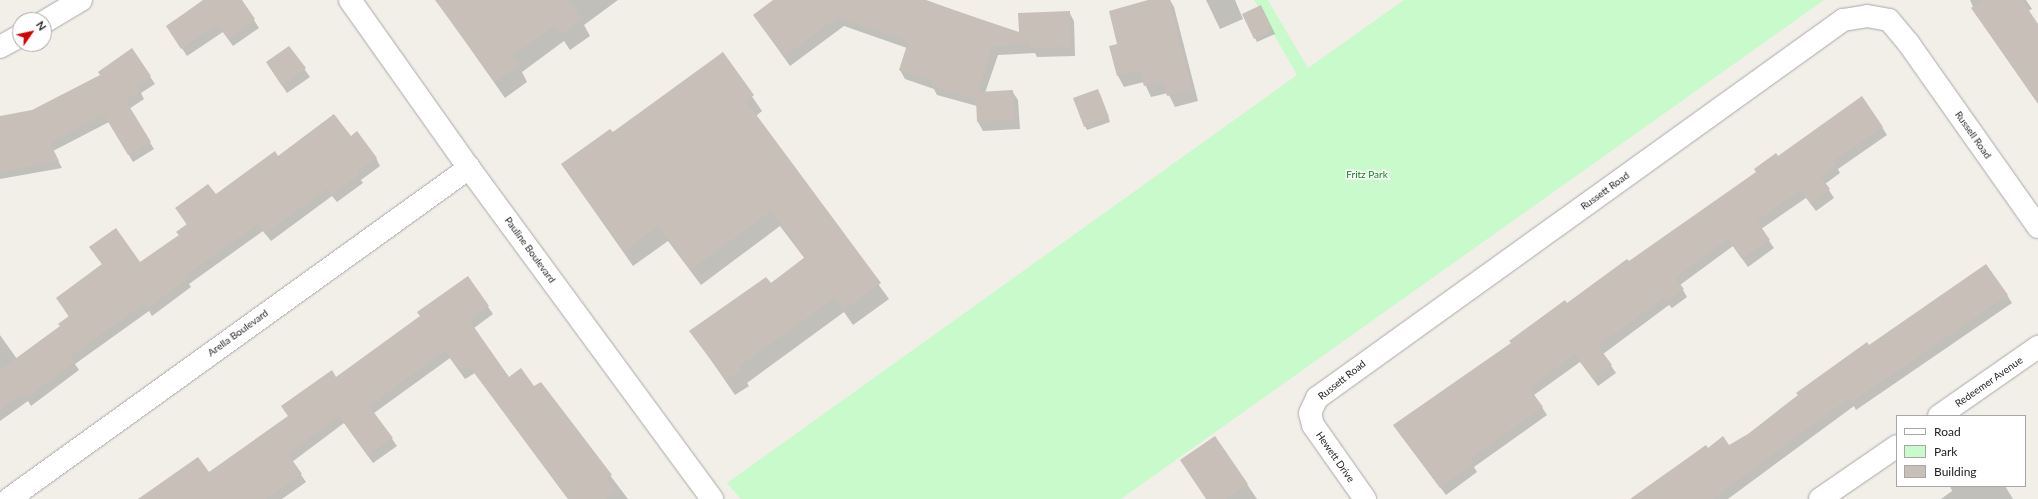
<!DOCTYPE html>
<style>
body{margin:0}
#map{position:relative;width:2038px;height:499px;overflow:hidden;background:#f2efe9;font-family:Lato,sans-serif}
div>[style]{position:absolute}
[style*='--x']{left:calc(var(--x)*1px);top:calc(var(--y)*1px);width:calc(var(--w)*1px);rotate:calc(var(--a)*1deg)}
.park>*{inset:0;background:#c8facc}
.shadow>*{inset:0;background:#0003}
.building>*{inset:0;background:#c7bfb8}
.roads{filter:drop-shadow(0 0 1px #a9a9a9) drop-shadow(0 0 1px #a9a9a9)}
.minor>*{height:22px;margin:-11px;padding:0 11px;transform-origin:11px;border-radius:11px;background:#fff}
.tertiary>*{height:22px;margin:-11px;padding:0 11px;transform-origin:11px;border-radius:11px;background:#fff}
span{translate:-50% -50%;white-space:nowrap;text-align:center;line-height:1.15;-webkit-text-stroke:3px #fff;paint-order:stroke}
.street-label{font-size:10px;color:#222}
.park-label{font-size:10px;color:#0c8416}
.legend{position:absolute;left:1896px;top:415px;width:130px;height:72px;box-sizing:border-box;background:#fff;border:1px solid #a7a7a7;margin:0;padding:5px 7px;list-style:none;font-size:12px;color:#222}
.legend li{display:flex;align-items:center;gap:8px;height:20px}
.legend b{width:20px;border:1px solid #a7a7a7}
.north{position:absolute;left:12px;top:12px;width:40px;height:40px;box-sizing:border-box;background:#fff;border:1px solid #a7a7a7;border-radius:50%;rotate:56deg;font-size:11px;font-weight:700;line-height:16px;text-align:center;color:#222}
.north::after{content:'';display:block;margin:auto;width:14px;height:18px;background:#d40000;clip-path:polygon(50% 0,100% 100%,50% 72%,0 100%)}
</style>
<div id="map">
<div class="park">
<i style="clip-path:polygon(1254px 0,1268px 0,1308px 68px,1404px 0,1824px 0,1121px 499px,741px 499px,727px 483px,1297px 75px)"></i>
</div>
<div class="shadow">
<i style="clip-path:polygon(203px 0,241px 0,259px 28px,233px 46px,223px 32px,187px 56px,167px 26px)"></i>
<i style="clip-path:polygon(436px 0,618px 0,584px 25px,590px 36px,570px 50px,564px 41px,522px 72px,527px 82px,505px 98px)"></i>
<i style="clip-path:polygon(775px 0,926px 0,1020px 34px,1069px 12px,1074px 21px,1075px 56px,1037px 57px,1035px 53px,998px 55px,985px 93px,1012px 91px,1018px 100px,1020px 129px,983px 131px,978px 122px,977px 106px,937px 95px,934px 89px,905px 79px,900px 70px,907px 48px,844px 26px,790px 66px,754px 15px)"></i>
<i style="clip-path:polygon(1152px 0,1170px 0,1174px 7px,1198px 101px,1175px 107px,1168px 93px,1151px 97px,1144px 82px,1124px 87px,1118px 76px,1119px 45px)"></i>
<i style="clip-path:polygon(1206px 0,1235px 0,1243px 19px,1220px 29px)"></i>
<i style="clip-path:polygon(1970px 0,2026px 0,2032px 9px,2028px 11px,2038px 26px,2038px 104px,1977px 16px)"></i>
<i style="clip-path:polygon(1263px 10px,1275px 34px,1257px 42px,1255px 38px)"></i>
<i style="clip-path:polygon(289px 47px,310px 77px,287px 93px,267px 63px)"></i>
<i style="clip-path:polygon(132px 50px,155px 84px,141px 93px,144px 99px,129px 109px,154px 149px,133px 162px,109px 122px,53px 151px,62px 168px,0 179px,0 117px,33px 111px,102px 76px)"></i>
<i style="clip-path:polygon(723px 54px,762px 111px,756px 116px,889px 299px,853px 325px,844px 312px,747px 383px,749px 386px,735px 395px,691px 331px,770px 284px,805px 259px,780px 226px,701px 285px,668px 241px,633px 266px,562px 165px,612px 133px)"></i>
<i style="clip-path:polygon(1100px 94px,1110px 122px,1087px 130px,1085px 126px)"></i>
<i style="clip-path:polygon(1882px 127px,1887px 135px,1838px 169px,1840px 173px,1825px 184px,1834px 198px,1816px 211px,1806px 198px,1761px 229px,1774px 248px,1748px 267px,1733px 246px,1680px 285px,1687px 297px,1672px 308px,1669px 305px,1603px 354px,1616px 373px,1598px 386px,1580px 362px,1534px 395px,1547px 415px,1474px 467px,1477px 472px,1446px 495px,1399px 433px,1394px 425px,1778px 158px)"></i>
<i style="clip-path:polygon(350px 138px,376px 158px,380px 166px,361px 180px,363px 183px,337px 202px,332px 196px,271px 241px,263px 231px,189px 284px,191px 287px,152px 316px,149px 311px,75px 364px,79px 370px,31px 406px,28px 401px,0 421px,0 335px,17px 359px,61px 327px,69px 317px,57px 298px,103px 265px,95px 255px,140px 264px,180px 235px,187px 225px,176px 208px,216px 195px,278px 157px)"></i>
<i style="clip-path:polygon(467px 277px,493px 314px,474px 328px,508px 378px,534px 388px,540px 383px,628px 499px,568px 499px,475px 373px,465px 379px,450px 358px,374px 413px,397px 446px,373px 463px,344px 423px,292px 462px,306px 482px,282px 499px,140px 499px,209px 474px,289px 417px,282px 406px,336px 378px,421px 317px)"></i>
<i style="clip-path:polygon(2007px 295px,2012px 303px,1856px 410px,1854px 406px,1728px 499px,1632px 499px,1707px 449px,1729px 447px,1748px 435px,1869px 346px)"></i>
<i style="clip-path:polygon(1215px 437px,1257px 499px,1208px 499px)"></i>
<i style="clip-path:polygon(1950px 486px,2005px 486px,2013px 499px,1941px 499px,1952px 491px)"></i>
</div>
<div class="building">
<i style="clip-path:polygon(204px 0,242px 0,255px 19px,228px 39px,217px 24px,181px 49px,166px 26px)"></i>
<i style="clip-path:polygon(435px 0,568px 0,582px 19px,560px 35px,554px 26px,512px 56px,519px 65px,495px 82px)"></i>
<i style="clip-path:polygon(773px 0,924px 0,1019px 32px,1018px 13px,1070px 11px,1071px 47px,1030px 48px,1030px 44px,993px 46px,978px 92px,1013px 90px,1015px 120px,977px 122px,976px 99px,931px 86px,932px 81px,899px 70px,908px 42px,838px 17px,784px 57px,753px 15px)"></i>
<i style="clip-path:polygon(1148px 0,1169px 0,1192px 90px,1167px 96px,1163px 81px,1144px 86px,1139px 70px,1117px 76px,1109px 46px,1117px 44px,1109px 11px)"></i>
<i style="clip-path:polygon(1983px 0,2022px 0,2038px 24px,2038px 103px,1971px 8px)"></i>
<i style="clip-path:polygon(1261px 5px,1273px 30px,1254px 39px,1242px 14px)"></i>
<i style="clip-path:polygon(289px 46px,306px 68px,282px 86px,266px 62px)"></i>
<i style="clip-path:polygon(132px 48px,151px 76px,137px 86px,140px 91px,126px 101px,151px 142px,128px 155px,104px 115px,50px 143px,59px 161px,0 172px,0 116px,32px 110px,100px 75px,98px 72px)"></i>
<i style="clip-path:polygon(723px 52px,754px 95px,746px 101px,881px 283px,844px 310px,834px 298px,739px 367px,741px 370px,726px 380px,689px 331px,766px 277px,771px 283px,805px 257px,771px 211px,691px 270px,658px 226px,624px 251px,561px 164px,610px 129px,613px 132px)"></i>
<i style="clip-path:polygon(1098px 89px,1109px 117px,1084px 127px,1073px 98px)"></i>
<i style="clip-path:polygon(1862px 96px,1883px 127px,1833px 161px,1836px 165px,1821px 177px,1830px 189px,1811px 204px,1801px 190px,1757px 221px,1770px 240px,1742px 259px,1728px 239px,1675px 278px,1684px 289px,1667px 301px,1664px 298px,1598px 346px,1612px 365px,1593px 379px,1575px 354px,1529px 388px,1543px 407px,1470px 459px,1474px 463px,1440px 488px,1393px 425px,1511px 343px,1509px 341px,1565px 300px,1567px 303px,1627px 259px,1629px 261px,1756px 172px,1754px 169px,1776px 153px,1778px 156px)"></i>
<i style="clip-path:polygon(334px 114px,351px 136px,357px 131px,377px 158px,357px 172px,359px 175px,332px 195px,327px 189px,265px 234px,258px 224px,185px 276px,187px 279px,147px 309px,144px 304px,71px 356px,75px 362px,26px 398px,22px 394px,0 410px,0 370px,60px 326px,58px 324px,69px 316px,56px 298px,102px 264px,89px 247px,116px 228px,140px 262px,179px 235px,176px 232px,187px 224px,175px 208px,208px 184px,216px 194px,275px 151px,278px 156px)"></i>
<i style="clip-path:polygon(1986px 264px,2008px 295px,1851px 403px,1848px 399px,1713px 499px,1630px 499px,1706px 445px,1708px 448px,1723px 436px,1729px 445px,1748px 434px,1798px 395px,1796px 393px,1867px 342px,1869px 345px)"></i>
<i style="clip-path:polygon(468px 276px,489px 306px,469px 320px,509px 377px,521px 368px,534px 386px,541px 382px,580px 433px,612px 475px,607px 478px,617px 491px,606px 499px,568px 499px,469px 366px,460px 372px,445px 351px,369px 406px,393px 438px,368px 456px,339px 416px,288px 454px,302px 474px,266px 499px,138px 499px,198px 457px,209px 472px,288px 416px,281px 406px,332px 370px,336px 377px,420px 316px,417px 312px)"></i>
<i style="clip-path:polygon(1215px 436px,1248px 484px,1226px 499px,1206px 499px,1180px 460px)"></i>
</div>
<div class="roads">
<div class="minor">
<i style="--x:44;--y:22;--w:43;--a:-30.7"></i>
<i style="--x:0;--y:47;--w:23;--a:-29"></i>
<i style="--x:1939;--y:416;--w:121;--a:-34.9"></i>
<i style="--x:9;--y:499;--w:567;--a:-35.74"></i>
<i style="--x:1365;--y:499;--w:90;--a:-125.1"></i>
<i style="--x:1313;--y:425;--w:12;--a:-104"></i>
<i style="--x:1310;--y:413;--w:17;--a:-65"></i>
<i style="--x:1317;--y:398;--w:648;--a:-35.7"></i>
<i style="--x:1843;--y:20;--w:24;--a:-9"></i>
<i style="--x:1867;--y:16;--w:22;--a:10"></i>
<i style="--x:1889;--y:20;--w:31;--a:50"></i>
<i style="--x:1909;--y:44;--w:224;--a:54.8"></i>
<i style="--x:1820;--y:499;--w:93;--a:-34.5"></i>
</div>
<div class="tertiary">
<i style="--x:350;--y:0;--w:206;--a:54.7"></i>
<i style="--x:469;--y:168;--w:411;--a:53.7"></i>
</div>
</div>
<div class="street-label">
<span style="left:1973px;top:135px;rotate:55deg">Russell Road</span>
<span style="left:1605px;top:191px;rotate:-36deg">Russett Road</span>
<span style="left:530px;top:250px;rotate:54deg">Pauline Boulevard</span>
<span style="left:238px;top:333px;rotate:-36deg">Arella Boulevard</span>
<span style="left:1342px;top:380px;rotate:-38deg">Russett Road</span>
<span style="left:1989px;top:382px;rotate:-35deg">Redeemer Avenue</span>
<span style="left:1335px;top:457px;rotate:55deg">Hewett Drive</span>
</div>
<div class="park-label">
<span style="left:1367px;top:175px">Fritz Park</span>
</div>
<ul class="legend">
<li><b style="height:5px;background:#fff"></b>Road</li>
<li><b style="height:11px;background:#c8facc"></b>Park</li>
<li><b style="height:11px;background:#c7bfb8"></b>Building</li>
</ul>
<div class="north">N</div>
</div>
